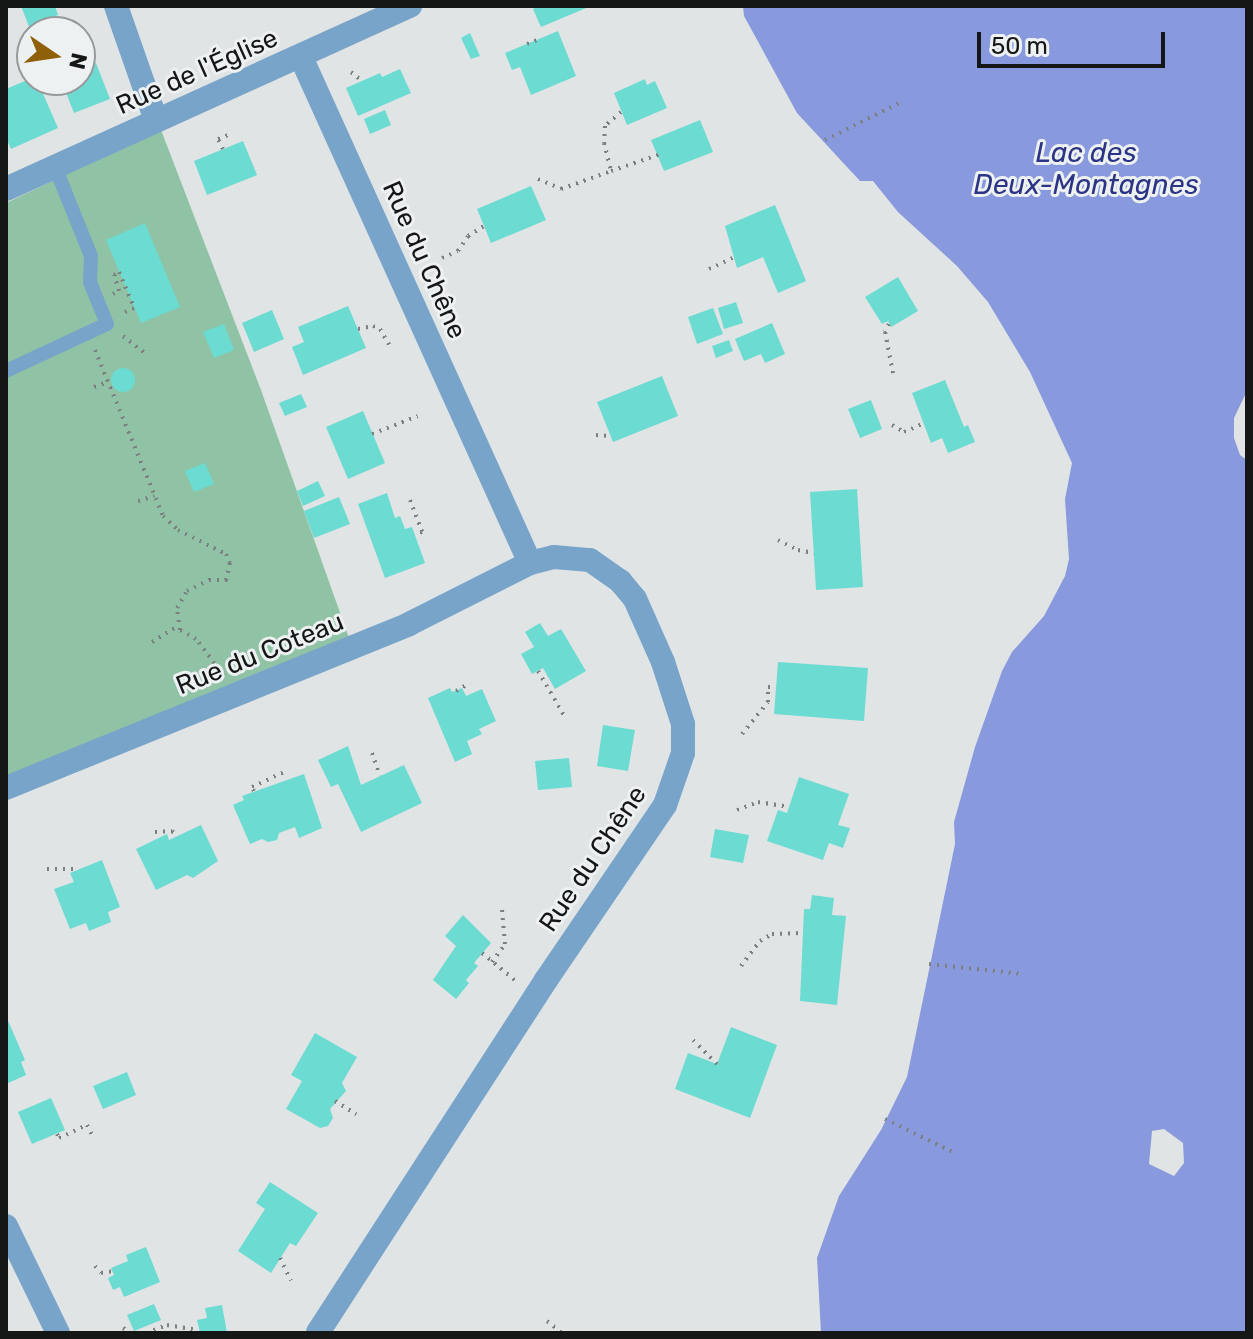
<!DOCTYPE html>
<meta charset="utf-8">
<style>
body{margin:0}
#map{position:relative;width:1253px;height:1339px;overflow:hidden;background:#e0e4e5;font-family:Rubik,sans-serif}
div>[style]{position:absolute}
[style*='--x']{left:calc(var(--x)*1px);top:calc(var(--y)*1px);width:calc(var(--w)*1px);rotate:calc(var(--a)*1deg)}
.green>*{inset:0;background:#90c2a5}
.water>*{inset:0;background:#8999de}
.building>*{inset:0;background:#6cdbd2}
.round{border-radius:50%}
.path>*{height:4px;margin-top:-2px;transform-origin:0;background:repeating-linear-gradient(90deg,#7c7f80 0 2px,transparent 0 8px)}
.service>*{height:14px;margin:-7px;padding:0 7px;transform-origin:7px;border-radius:7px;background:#78a4ca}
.minor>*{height:24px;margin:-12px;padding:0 12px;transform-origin:12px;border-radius:12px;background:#78a4ca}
span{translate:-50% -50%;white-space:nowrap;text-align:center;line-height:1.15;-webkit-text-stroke:6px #edf1f2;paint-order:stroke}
.street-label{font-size:26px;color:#151717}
.water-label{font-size:28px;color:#2c3585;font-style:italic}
.frame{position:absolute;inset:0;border:8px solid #151717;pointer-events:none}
.north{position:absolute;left:16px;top:16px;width:80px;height:80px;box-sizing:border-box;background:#edf1f2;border:2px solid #979a9a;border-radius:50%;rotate:103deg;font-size:22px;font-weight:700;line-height:32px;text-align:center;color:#151717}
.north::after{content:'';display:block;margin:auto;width:28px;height:36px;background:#8f5f09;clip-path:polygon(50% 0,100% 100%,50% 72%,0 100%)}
.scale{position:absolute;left:977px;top:32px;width:188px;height:36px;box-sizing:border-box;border:4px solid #151717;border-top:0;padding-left:10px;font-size:24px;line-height:28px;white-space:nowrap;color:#151717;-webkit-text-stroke:6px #edf1f2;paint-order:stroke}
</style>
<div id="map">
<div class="green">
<i style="clip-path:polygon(161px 130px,261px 390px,349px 638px,6px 776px,6px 203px)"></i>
</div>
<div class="water">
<i style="clip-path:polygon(evenodd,743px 6px,1247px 6px,1247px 391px,1234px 418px,1234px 438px,1240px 455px,1247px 460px,1247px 1333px,821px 1333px,817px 1258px,839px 1196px,881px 1130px,907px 1077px,955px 844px,954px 822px,975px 747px,1002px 671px,1012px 652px,1044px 616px,1065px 576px,1069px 559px,1065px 499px,1072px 463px,1030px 372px,988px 302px,957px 266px,898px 212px,873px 181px,860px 181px,797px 113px,744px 16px,743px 6px,1164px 1129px,1183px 1143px,1184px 1163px,1174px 1176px,1149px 1164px,1152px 1131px,1164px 1129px)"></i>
</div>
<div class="building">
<i style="clip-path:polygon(21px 6px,55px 6px,58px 15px,44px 20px,47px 27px,31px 32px)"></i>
<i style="clip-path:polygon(539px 6px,591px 6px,541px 27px,533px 9px)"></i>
<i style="clip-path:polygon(558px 31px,576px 76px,531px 95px,520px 67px,512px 70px,505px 53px)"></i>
<i style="clip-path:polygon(470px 33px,480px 56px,471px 59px,461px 38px)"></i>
<i style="clip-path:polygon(96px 63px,110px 99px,74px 113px,61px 80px,80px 80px,80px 70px)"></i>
<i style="clip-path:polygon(400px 69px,411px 93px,358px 116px,346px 88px,380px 73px,382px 77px)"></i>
<i style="clip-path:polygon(32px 78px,37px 80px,58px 128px,11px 149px,6px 138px,6px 89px)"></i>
<i style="clip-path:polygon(645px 79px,647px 85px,655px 81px,667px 108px,627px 125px,614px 93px)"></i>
<i style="clip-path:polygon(385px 110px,391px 125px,370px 134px,364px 119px)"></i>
<i style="clip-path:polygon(700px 120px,713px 152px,664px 171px,651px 140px)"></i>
<i style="clip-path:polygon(243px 141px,257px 175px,207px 195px,194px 161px)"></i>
<i style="clip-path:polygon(531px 186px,546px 220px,491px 243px,477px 209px)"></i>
<i style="clip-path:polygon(775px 205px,806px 281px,778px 293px,763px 257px,737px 268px,725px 226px)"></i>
<i style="clip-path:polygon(145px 223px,180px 307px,141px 323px,106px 240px)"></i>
<i style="clip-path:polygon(898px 277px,918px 311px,891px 327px,888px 321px,882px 324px,865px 297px)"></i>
<i style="clip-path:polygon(736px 302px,743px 323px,724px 329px,718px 308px)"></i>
<i style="clip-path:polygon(348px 306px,366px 348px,303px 375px,292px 347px,304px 342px,298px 327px)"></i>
<i style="clip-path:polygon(713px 308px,723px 334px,697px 344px,688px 317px)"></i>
<i style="clip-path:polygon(272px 310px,284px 339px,254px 352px,242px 323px)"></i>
<i style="clip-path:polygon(772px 323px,785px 354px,765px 363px,761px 354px,744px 361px,735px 339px)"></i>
<i style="clip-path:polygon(224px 324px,234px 350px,214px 358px,203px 332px)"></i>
<i style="clip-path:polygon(729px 340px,733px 351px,716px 358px,712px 346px)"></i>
<i class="round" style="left:111px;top:368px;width:24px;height:24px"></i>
<i style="clip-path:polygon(662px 376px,678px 416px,613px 442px,597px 402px)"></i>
<i style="clip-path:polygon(945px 380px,964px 427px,968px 425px,975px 442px,948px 453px,942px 438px,931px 443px,912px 393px)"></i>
<i style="clip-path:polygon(301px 394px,307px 407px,285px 416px,279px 403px)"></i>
<i style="clip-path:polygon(871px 400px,882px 429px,860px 438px,848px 409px)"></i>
<i style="clip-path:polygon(363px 411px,385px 463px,348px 479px,326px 427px)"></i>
<i style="clip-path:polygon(205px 463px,214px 484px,194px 492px,185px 471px)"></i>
<i style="clip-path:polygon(318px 481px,325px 496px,303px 506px,297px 491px)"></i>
<i style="clip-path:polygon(857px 489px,863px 587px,816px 590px,810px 492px)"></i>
<i style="clip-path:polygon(387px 493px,395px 518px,400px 516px,405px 529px,412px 527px,425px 563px,385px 578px,358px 504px)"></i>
<i style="clip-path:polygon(339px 497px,350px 524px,314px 538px,304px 511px)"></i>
<i style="clip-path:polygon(540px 623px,548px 636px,561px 629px,586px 671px,555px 689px,543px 668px,532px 674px,521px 654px,534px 647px,525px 632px)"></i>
<i style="clip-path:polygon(778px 662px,868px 668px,864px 721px,774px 714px)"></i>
<i style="clip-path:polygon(450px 688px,452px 692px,462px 688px,466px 696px,482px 689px,496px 721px,479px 729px,482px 734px,467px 741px,472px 754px,455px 762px,428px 698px)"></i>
<i style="clip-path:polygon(603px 725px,635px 730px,628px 771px,597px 766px)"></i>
<i style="clip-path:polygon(348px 746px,361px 785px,404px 765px,422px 803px,361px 832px,338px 784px,331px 787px,318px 760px)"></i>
<i style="clip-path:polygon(569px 758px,572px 787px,538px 790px,535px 761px)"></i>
<i style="clip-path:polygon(304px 774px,322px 828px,299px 838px,295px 827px,279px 833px,277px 840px,268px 842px,262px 839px,250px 844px,233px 805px,244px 800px,242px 796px)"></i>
<i style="clip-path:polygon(799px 777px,849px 794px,838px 825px,850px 828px,843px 848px,829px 843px,823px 860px,767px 841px,778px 810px,787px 813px)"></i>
<i style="clip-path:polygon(201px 825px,218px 861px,193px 878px,187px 875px,156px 890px,136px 849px,167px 834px,169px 840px)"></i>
<i style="clip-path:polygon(715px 829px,749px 835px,743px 863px,710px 857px)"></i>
<i style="clip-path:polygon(102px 860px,120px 907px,108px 912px,111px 922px,89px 931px,86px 923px,70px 929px,54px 889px,74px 882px,70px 873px)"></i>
<i style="clip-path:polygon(812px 895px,834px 898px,832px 915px,846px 916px,837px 1005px,800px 1001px,804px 909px,810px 909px)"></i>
<i style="clip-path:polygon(463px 915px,491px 943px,474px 963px,478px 966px,466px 980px,469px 983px,456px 999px,433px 980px,456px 946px,445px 936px)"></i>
<i style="clip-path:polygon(6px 1016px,25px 1060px,21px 1062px,26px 1075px,6px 1084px)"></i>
<i style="clip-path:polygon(731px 1027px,777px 1045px,750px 1118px,675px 1089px,688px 1053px,717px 1064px)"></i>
<i style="clip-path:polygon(315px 1033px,357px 1057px,342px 1083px,346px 1091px,330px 1109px,333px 1118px,328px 1126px,320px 1128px,286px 1109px,302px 1081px,291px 1075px)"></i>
<i style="clip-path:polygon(127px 1072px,136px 1095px,103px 1109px,93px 1086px)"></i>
<i style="clip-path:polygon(51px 1098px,65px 1130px,32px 1144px,18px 1112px)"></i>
<i style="clip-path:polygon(270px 1182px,318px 1213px,296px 1246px,290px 1243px,271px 1273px,238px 1251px,265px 1209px,256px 1203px)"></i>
<i style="clip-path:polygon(146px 1247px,160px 1282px,124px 1297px,120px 1287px,113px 1290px,108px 1278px,114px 1275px,111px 1268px,128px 1261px,126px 1255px)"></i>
<i style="clip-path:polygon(154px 1304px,161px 1320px,134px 1331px,127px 1315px)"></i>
<i style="clip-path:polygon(222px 1305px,227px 1333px,200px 1333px,197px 1320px,207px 1318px,205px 1308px)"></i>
</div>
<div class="path">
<i style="--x:527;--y:44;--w:14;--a:-21"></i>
<i style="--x:351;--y:72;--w:14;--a:39"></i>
<i style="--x:621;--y:112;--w:21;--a:139"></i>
<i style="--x:605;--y:126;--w:17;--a:93"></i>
<i style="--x:604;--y:143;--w:29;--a:76"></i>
<i style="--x:611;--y:171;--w:50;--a:-18.8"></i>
<i style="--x:825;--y:140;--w:85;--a:-26.6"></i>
<i style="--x:223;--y:149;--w:11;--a:-117"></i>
<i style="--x:218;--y:139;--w:14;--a:-21"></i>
<i style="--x:538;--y:179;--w:25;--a:23"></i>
<i style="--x:561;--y:189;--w:53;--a:-19.8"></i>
<i style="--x:442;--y:258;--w:17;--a:-24"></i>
<i style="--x:458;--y:251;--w:18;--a:-56"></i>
<i style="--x:468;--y:236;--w:19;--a:-32"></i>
<i style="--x:709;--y:269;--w:26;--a:-25"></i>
<i style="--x:119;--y:272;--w:39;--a:67"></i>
<i style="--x:134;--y:308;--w:14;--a:155"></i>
<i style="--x:113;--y:294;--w:7;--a:-27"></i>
<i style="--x:119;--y:291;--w:17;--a:-107"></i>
<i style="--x:114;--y:275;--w:6;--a:-31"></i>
<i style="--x:889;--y:324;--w:9;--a:117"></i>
<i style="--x:885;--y:332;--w:42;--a:79"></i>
<i style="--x:358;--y:329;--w:15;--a:-11"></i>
<i style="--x:373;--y:326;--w:8;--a:23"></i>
<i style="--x:380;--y:329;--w:20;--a:60"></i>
<i style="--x:123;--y:336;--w:29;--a:38"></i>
<i style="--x:95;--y:350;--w:179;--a:67.7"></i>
<i style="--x:163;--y:516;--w:21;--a:43"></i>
<i style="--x:178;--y:530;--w:54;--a:26.6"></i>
<i style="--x:226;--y:554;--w:10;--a:66"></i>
<i style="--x:230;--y:563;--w:22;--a:103"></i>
<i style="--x:94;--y:387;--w:15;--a:-20"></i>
<i style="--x:892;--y:425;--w:14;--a:30"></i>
<i style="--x:904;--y:432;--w:22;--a:-24"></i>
<i style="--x:372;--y:434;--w:49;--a:-21.4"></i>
<i style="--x:596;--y:435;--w:14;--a:4"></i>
<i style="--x:410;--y:500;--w:34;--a:69"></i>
<i style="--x:422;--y:532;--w:8;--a:157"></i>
<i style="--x:138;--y:501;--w:17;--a:-17"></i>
<i style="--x:778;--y:540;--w:22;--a:27"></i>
<i style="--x:798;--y:550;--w:16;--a:11"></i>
<i style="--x:152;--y:642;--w:31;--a:-32"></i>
<i style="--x:538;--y:671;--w:56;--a:59.7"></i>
<i style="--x:224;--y:676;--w:46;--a:-127.1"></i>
<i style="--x:196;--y:639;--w:18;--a:-151"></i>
<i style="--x:180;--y:630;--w:22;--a:-98"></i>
<i style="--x:177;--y:608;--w:20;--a:-60"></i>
<i style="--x:187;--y:591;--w:25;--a:-27"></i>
<i style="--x:209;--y:580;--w:18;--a:0"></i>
<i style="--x:456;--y:691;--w:16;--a:-30"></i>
<i style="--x:742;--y:734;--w:41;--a:-50.9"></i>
<i style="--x:768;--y:702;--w:15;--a:-90"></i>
<i style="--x:768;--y:687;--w:8;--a:0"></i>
<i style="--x:372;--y:753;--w:24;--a:71"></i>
<i style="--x:254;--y:791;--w:4;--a:-117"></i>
<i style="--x:252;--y:787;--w:38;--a:-25"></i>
<i style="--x:737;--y:810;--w:22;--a:-21"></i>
<i style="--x:758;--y:802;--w:31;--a:9"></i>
<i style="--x:155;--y:832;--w:17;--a:-3"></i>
<i style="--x:172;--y:831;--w:8;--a:40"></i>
<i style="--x:47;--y:869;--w:31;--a:0"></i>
<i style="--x:482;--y:953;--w:45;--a:39.6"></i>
<i style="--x:492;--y:962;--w:22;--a:-54"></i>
<i style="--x:505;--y:944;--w:36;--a:-95"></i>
<i style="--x:929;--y:964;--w:95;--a:6.1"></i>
<i style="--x:741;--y:966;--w:31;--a:-53"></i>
<i style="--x:760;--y:941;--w:14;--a:-30"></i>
<i style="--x:772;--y:934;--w:30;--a:-2"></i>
<i style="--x:693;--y:1040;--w:34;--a:45"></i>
<i style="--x:335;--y:1101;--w:25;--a:32"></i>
<i style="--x:885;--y:1119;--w:76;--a:25.9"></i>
<i style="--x:57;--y:1134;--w:4;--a:63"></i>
<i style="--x:59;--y:1138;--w:31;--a:-25"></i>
<i style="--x:87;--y:1125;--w:11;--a:63"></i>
<i style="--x:280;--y:1258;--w:25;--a:64"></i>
<i style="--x:95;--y:1266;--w:9;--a:49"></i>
<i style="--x:101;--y:1273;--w:12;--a:-9"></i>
<i style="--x:547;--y:1321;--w:19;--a:39"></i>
<i style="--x:123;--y:1328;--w:9;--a:32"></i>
<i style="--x:146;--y:1333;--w:22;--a:-21"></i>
<i style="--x:167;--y:1325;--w:32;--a:9"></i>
</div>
<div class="service">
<i style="--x:6;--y:371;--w:111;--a:-25"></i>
<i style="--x:107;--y:324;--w:45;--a:-112"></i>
<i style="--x:90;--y:282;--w:26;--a:-88"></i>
<i style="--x:91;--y:256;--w:96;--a:-112"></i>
</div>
<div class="minor">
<i style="--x:116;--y:6;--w:121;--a:70.7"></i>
<i style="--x:301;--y:57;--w:555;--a:65.65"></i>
<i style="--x:6;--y:189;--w:444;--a:-24.4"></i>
<i style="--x:6;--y:788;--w:435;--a:-22.1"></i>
<i style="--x:409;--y:624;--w:136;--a:-26.8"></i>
<i style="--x:530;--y:563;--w:25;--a:-14"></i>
<i style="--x:554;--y:557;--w:36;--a:5"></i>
<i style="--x:590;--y:560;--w:37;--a:35"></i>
<i style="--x:620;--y:581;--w:23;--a:50"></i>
<i style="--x:635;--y:599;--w:69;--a:66"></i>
<i style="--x:663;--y:662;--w:65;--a:72.1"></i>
<i style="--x:683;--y:724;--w:29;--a:90"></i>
<i style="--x:683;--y:753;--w:55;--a:109.1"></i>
<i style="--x:665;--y:805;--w:212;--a:124.2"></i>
<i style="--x:546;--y:980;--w:420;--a:122.9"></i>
<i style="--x:6;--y:1226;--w:119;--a:64.1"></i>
</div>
<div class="street-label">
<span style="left:197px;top:72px;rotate:-24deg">Rue de l'Église</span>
<span style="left:424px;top:260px;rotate:66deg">Rue du Chêne</span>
<span style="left:260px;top:654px;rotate:-22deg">Rue du Coteau</span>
<span style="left:593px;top:859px;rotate:-56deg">Rue du Chêne</span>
</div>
<div class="water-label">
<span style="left:1086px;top:169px">Lac des<br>Deux-Montagnes</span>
</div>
<div class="frame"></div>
<div class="north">N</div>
<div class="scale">50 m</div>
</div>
